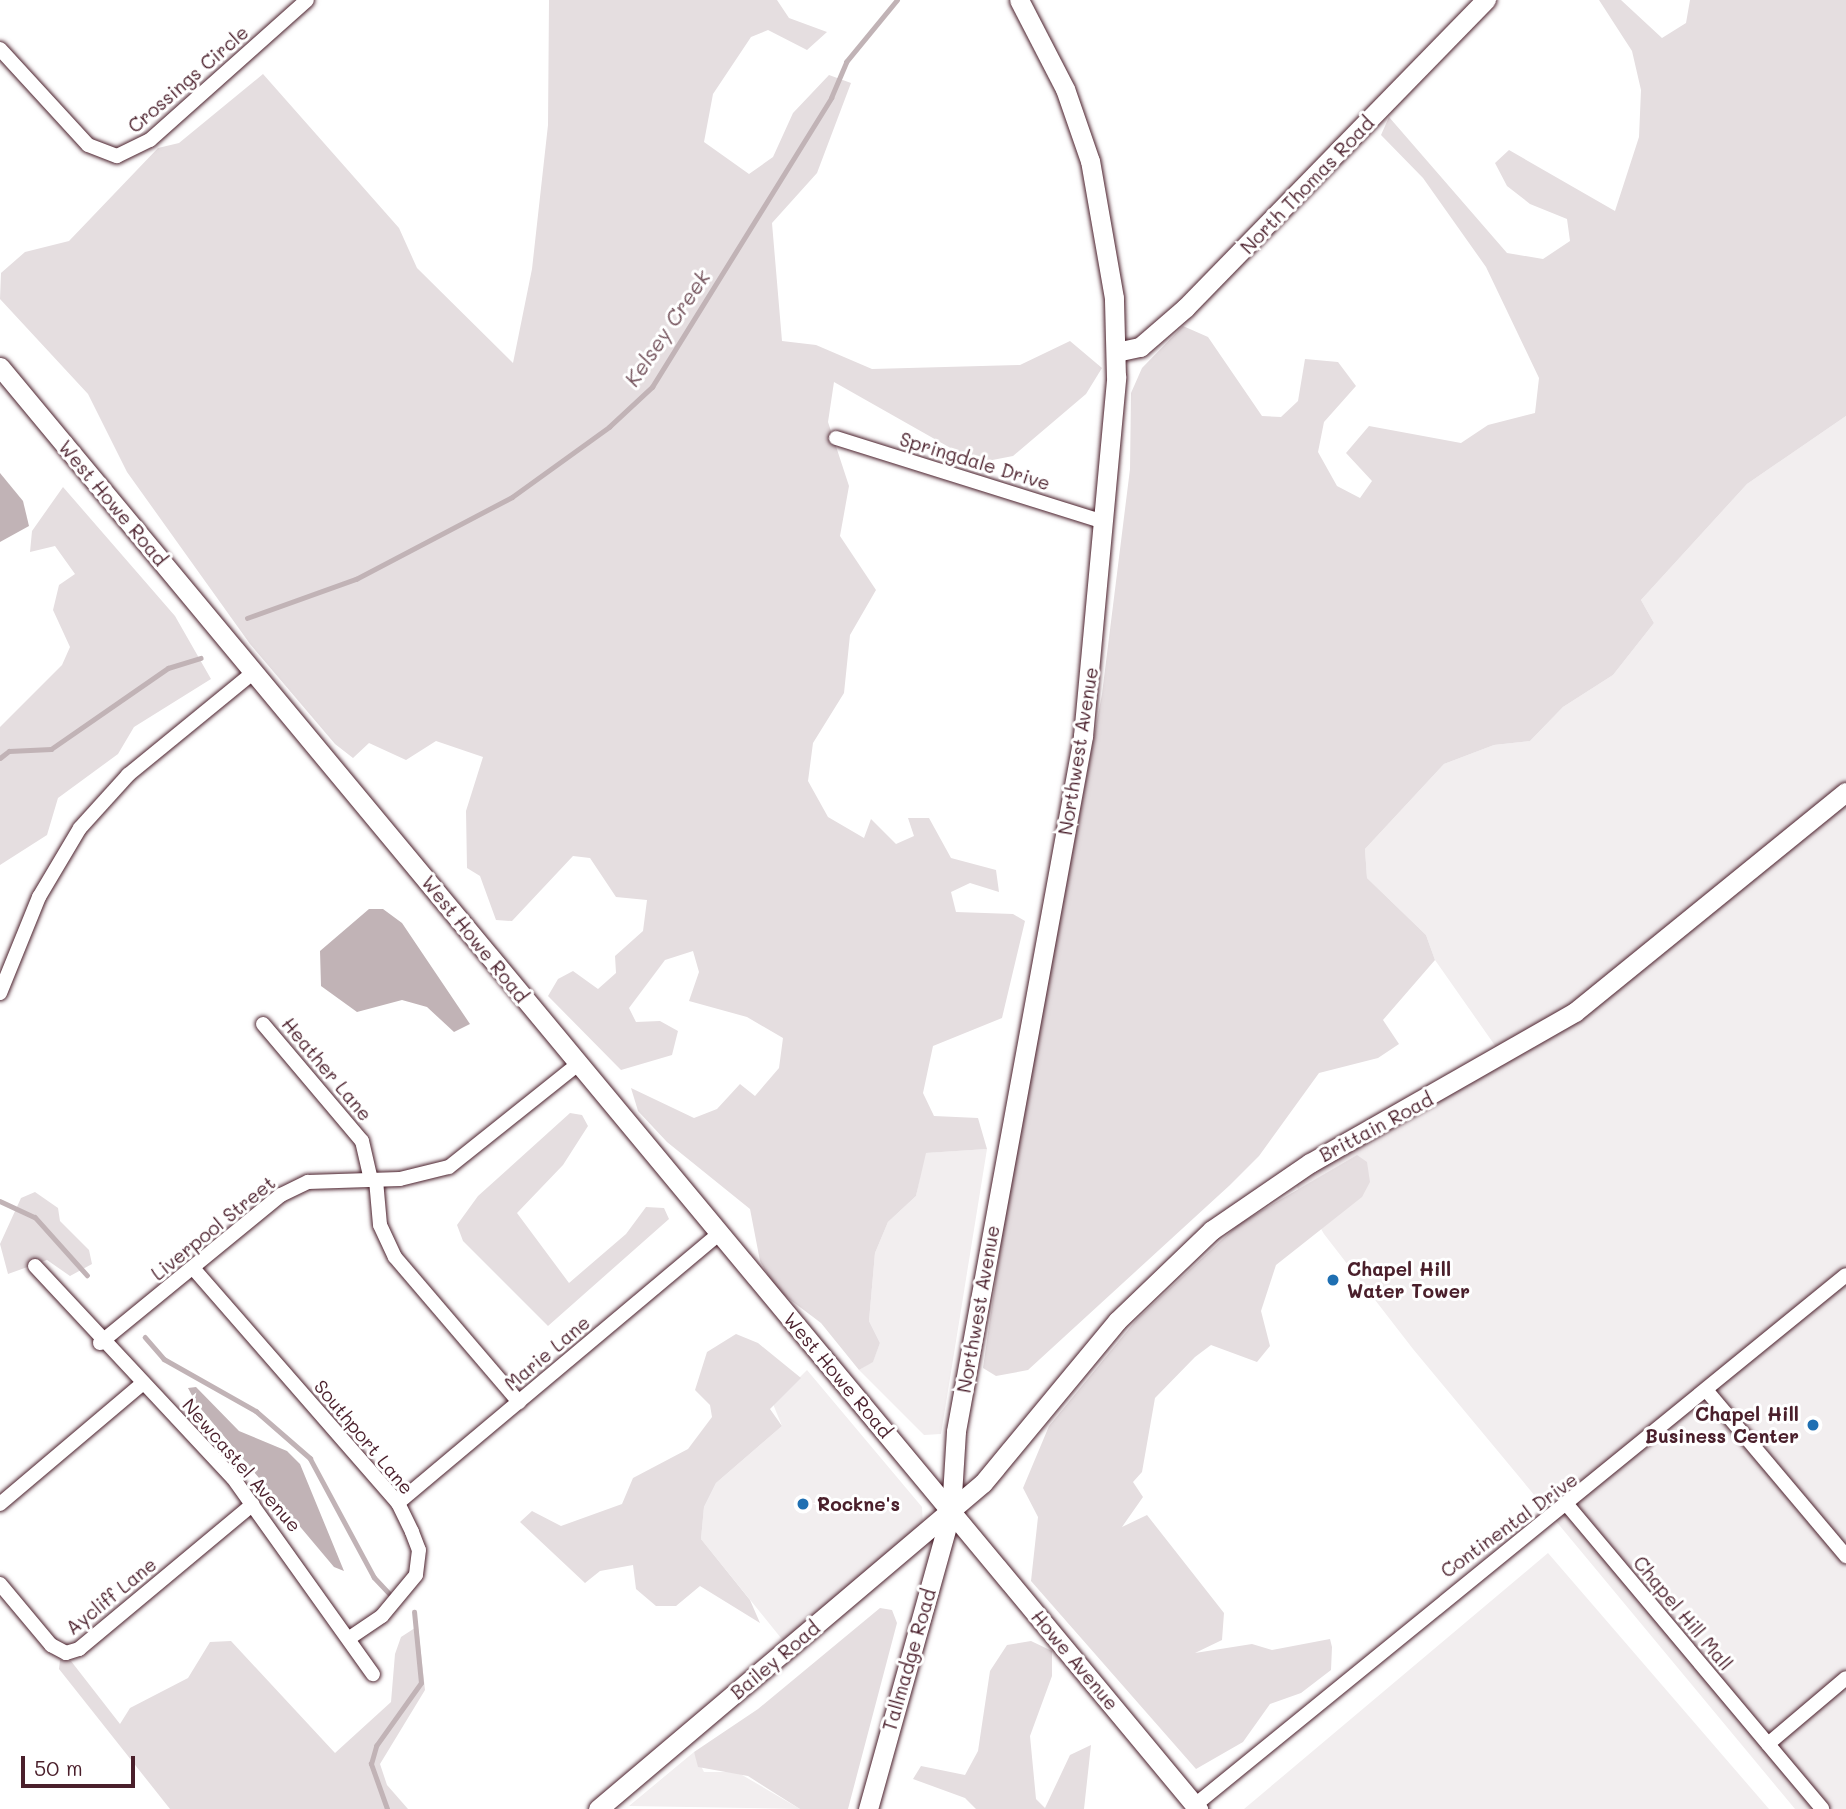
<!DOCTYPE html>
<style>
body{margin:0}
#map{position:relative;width:1846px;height:1809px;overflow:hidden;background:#fff;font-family:Mali,sans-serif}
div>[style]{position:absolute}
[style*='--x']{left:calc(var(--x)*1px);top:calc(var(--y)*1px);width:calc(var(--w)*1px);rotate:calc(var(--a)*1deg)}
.built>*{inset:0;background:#f2eeef}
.green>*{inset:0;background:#e5dee0}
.water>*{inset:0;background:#c1b3b6}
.stream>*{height:4.5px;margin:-2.25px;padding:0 2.25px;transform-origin:2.25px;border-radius:2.25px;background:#c1b3b6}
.roads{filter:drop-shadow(0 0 2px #4a1f2b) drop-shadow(0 0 2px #4a1f2b)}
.street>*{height:14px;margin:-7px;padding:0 7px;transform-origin:7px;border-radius:7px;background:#fff}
.secondary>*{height:19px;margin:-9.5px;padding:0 9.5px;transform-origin:9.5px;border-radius:9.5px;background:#fff}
.dots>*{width:19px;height:19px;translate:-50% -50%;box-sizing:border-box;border:4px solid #fff;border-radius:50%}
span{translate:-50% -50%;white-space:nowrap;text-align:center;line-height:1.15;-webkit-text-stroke:6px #fff;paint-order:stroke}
.street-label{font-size:19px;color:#4a1f2b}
.poi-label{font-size:19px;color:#4a1f2b;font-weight:700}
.left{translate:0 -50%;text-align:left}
.right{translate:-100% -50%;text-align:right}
.water-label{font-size:21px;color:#74535c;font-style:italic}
.scale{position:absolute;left:21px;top:1756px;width:114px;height:32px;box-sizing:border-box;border:4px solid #4a1f2b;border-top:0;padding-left:9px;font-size:21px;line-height:24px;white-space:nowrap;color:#4a1f2b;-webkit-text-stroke:5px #fff;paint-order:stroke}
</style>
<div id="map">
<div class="built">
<i style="clip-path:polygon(1846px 416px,1846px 1809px,1795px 1809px,1413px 1349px,1324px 1234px,1290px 1175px,1503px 1057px,1435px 960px,1426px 935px,1367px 878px,1365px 849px,1444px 764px,1494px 745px,1530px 741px,1563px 707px,1613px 675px,1654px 623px,1641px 600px,1747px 484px)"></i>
<i style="clip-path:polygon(987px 1149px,941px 1434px,924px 1435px,859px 1370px,873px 1361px,880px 1343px,869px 1321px,875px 1253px,888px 1222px,916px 1196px,925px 1153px)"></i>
<i style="clip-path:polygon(807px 1370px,922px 1507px,923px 1526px,785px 1643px,701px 1539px,704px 1507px,716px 1483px,782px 1426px,773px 1404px)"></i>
<i style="clip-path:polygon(1548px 1553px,1769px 1809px,1244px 1809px)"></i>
<i style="clip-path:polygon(694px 1752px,704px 1772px,737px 1772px,800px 1809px,629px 1806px)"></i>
</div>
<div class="green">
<i style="clip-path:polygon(549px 0,777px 0,789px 18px,827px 32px,807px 50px,768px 30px,751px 37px,713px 94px,704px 142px,749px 174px,773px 157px,793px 113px,829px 75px,851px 83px,817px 173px,772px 223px,782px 341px,816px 345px,872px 369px,1020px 365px,1070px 341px,1102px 368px,1086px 394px,1013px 456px,977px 463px,834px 382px,828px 422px,849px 486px,840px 536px,876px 590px,850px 635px,844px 693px,813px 743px,808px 781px,828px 817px,864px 838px,871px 819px,896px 844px,914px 836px,908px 818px,929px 818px,951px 858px,996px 870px,999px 892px,970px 883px,951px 892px,956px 912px,1013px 914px,1025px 921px,1002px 1018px,933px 1046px,923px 1093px,934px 1116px,978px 1118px,987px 1149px,926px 1153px,916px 1196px,888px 1222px,875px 1253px,869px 1321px,880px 1343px,873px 1362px,859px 1370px,821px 1323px,776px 1289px,760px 1261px,750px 1209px,667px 1142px,638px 1111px,631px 1088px,694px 1118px,717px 1109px,740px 1084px,755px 1096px,779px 1068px,783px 1038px,747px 1017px,689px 1001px,699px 972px,693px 951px,665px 960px,629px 1008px,636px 1022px,660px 1021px,678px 1031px,672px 1055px,621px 1070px,548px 996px,558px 979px,573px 971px,598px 989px,616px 973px,615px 956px,643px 931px,647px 900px,616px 897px,590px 858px,573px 856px,512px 921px,496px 920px,480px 876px,467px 868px,466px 811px,483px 757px,436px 741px,406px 760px,369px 743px,353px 758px,335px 744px,250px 644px,127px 472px,88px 394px,0 299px,1px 273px,25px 252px,69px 241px,158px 148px,179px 143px,263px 74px,399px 228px,417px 268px,513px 363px,532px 269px,548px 125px)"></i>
<i style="clip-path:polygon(1599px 0,1621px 0,1662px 38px,1686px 23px,1690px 0,1846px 0,1846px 416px,1747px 484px,1641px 600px,1654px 623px,1613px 675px,1563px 707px,1530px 741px,1494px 745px,1444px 764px,1365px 849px,1367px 878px,1426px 935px,1435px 960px,1383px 1020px,1399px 1044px,1378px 1058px,1319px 1073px,1259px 1156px,1230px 1185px,1028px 1370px,996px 1376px,983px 1368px,1006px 1208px,1102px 694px,1130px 469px,1131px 393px,1142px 368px,1183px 326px,1208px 337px,1262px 416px,1281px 417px,1298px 401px,1305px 359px,1338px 362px,1356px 386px,1324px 422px,1318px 452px,1337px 486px,1360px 498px,1372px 481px,1346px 453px,1369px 426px,1461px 443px,1488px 425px,1535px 413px,1539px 378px,1486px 267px,1423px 178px,1381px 135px,1389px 117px,1507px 253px,1543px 259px,1570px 241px,1567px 219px,1530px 204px,1507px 186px,1495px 163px,1509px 150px,1615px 211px,1639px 137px,1641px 90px,1632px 51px)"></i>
<i style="clip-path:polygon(63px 487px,175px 616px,211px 679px,134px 727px,118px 754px,58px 798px,47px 835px,0 865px,0 727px,62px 665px,70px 647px,53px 610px,59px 585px,75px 574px,55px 546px,30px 552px,32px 531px)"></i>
<i style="clip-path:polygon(570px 1113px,582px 1115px,588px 1126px,563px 1165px,517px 1213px,569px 1283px,626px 1234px,646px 1207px,664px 1208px,669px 1219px,548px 1326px,463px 1241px,457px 1225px,478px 1196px)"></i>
<i style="clip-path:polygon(1357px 1155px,1367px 1162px,1370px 1182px,1362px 1197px,1276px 1265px,1261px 1311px,1270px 1346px,1257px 1362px,1211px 1345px,1195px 1357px,1155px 1398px,1142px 1472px,1133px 1482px,1143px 1497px,1122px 1527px,1147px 1515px,1224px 1613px,1222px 1640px,1195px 1653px,1252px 1644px,1272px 1650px,1330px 1639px,1332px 1647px,1331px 1670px,1301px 1693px,1270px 1704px,1243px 1742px,1196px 1769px,1031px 1581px,1038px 1517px,1023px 1488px,1049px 1426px,1137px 1319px,1239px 1224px)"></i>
<i style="clip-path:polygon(35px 1192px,58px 1208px,60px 1221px,89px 1250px,92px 1264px,70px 1276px,47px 1260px,8px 1274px,0 1244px,21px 1198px)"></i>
<i style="clip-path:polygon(736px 1334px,758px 1343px,801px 1378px,770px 1409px,782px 1426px,716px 1483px,704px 1507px,701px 1539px,750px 1600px,760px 1623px,700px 1586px,676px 1606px,656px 1606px,636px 1589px,633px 1565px,600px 1571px,585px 1583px,520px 1522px,532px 1511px,561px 1526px,622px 1504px,633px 1478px,688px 1449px,712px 1417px,710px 1405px,695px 1390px,707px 1352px)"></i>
<i style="clip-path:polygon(880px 1608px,892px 1610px,897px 1623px,848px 1809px,800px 1809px,748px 1776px,698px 1767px,694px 1752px,758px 1709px)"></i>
<i style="clip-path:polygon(418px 1626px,425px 1690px,380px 1764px,387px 1785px,408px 1809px,170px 1809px,59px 1669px,60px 1660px,71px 1661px,120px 1724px,130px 1708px,188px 1678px,210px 1642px,231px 1641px,335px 1753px,391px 1702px,395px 1654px,401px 1637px)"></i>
<i style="clip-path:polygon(1031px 1641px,1052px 1651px,1052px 1676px,1030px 1736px,1036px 1799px,1045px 1808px,1070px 1755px,1091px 1745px,1084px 1809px,976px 1809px,965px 1798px,913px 1779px,921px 1766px,965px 1775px,978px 1751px,990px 1671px,1007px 1645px)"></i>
</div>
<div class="water">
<i style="clip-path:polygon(0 473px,23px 501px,29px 526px,0 542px)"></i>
<i style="clip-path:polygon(369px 909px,383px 909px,402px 923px,470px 1024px,454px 1032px,427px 1007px,402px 1000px,357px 1012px,321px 986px,320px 951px)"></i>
<i style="clip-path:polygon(196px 1387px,239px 1431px,287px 1451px,300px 1464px,344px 1571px,334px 1567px,196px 1403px,188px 1388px)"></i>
</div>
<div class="stream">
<i style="--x:247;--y:618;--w:116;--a:-19.7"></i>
<i style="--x:356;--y:579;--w:176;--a:-27.7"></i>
<i style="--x:512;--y:497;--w:120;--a:-35.8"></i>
<i style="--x:609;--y:427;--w:59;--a:-42.9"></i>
<i style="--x:652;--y:387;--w:340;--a:-58.2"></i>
<i style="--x:831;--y:98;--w:39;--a:-67"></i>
<i style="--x:846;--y:62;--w:80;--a:-50.6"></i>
<i style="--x:0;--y:758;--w:11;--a:-38"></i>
<i style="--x:9;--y:751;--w:42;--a:-2.7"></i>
<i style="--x:51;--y:749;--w:142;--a:-34.7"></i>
<i style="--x:168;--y:668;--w:34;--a:-17"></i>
<i style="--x:0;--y:1201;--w:38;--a:25"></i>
<i style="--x:35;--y:1217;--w:78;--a:48.1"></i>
<i style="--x:145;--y:1337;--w:29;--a:49"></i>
<i style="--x:164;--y:1359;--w:106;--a:29.5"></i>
<i style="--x:256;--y:1411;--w:72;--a:41"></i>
<i style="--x:310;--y:1458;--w:135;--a:61.7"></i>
<i style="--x:374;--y:1577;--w:22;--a:47"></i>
<i style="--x:387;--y:1809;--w:48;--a:-109.6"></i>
<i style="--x:371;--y:1764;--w:19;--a:-74"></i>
<i style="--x:376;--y:1746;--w:77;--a:-54.5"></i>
<i style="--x:421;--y:1683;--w:71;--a:-95.6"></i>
</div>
<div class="roads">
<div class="street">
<i style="--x:0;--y:49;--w:130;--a:47.5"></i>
<i style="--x:88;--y:145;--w:31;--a:21"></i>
<i style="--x:117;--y:156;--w:37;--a:-26"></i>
<i style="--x:150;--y:140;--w:210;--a:-41.7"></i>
<i style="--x:836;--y:438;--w:281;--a:17.4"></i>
<i style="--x:0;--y:993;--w:104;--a:-67.9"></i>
<i style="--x:39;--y:897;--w:80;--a:-59.3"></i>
<i style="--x:80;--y:828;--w:72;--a:-47.8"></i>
<i style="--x:128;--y:775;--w:163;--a:-39.3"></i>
<i style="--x:263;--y:1024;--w:153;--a:49.8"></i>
<i style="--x:362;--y:1141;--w:40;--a:77"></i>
<i style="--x:376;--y:1180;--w:45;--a:84.9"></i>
<i style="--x:380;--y:1225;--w:35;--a:65"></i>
<i style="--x:395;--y:1257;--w:191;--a:49.5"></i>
<i style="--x:35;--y:1266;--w:290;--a:47"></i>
<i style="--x:233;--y:1478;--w:241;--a:54.5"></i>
<i style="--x:193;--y:1268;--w:312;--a:48.9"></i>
<i style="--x:398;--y:1503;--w:32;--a:64"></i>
<i style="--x:412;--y:1532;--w:19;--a:69"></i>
<i style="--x:419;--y:1550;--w:25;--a:97"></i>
<i style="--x:416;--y:1575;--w:53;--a:129.7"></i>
<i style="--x:382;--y:1616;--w:37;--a:146"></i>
<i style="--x:100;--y:1343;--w:234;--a:-39.3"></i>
<i style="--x:281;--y:1195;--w:30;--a:-26"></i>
<i style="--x:308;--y:1182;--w:92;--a:-1.9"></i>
<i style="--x:400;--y:1179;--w:50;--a:-13.8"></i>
<i style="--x:449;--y:1167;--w:165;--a:-38.6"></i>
<i style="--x:1707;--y:1391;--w:216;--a:49.9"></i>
<i style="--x:398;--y:1503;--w:420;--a:-40"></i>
<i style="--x:0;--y:1504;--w:186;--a:-40.2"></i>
<i style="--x:1569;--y:1507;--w:394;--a:50"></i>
<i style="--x:0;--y:1584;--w:80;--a:50.1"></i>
<i style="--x:51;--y:1645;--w:17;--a:28"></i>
<i style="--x:66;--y:1653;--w:14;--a:-17"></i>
<i style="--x:79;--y:1649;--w:226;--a:-39.8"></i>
<i style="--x:1768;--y:1744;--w:102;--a:-40.2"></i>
<i style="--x:1195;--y:1805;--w:839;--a:-39.15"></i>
</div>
<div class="secondary">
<i style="--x:1116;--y:352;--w:25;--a:-12"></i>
<i style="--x:1140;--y:347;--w:60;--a:-40.9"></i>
<i style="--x:1185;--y:308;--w:431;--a:-45.7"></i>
<i style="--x:0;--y:367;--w:1875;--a:50.28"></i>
<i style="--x:598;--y:1809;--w:504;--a:-40.26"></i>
<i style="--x:983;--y:1483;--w:210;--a:-50.4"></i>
<i style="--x:1117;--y:1321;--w:132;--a:-43.8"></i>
<i style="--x:1212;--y:1230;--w:119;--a:-34.4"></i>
<i style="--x:1310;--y:1163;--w:305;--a:-29.7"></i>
<i style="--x:1575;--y:1012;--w:349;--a:-39.1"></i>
<i style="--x:868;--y:1809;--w:309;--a:-74.4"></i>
<i style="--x:951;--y:1511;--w:80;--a:-86.4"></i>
<i style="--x:956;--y:1431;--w:707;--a:-79.64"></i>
<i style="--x:1083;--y:736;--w:361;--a:-84.7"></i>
<i style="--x:1116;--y:377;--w:79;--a:-91.5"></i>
<i style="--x:1114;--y:298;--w:139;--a:-99.9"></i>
<i style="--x:1090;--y:161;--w:76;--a:-109.1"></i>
<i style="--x:1065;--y:89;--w:100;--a:-117.3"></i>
</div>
</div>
<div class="dots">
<i style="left:1333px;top:1280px;background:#1f6fb2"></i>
<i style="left:1813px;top:1425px;background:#1f6fb2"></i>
<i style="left:803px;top:1504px;background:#1f6fb2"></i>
</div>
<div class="street-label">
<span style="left:188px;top:79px;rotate:-41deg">Crossings Circle</span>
<span style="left:1307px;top:185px;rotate:-46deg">North Thomas Road</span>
<span style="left:975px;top:461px;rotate:17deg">Springdale Drive</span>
<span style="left:113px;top:503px;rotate:50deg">West Howe Road</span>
<span style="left:1078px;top:751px;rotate:-81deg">Northwest Avenue</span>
<span style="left:475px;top:939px;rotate:51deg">West Howe Road</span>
<span style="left:327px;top:1069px;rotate:50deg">Heather Lane</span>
<span style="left:1376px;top:1127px;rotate:-28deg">Brittain Road</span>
<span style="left:213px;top:1228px;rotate:-39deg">Liverpool Street</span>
<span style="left:978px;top:1309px;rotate:-80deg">Northwest Avenue</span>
<span style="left:547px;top:1353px;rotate:-40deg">Marie Lane</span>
<span style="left:838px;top:1375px;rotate:50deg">West Howe Road</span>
<span style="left:364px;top:1437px;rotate:50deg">Southport Lane</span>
<span style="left:242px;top:1465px;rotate:49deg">Newcastel Avenue</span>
<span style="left:1509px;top:1525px;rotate:-36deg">Continental Drive</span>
<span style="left:111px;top:1596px;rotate:-39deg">Aycliff Lane</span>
<span style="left:1683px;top:1613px;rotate:50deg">Chapel Hill Mall</span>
<span style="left:775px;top:1660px;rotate:-40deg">Bailey Road</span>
<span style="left:909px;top:1660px;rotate:-74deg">Tallmadge Road</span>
<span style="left:1075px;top:1660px;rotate:50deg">Howe Avenue</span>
</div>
<div class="poi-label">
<span class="left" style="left:1347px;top:1280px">Chapel Hill<br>Water Tower</span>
<span class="right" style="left:1799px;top:1425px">Chapel Hill<br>Business Center</span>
<span class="left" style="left:817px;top:1504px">Rockne's</span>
</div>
<div class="water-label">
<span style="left:667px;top:328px;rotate:-56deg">Kelsey Creek</span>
</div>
<div class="scale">50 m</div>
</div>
